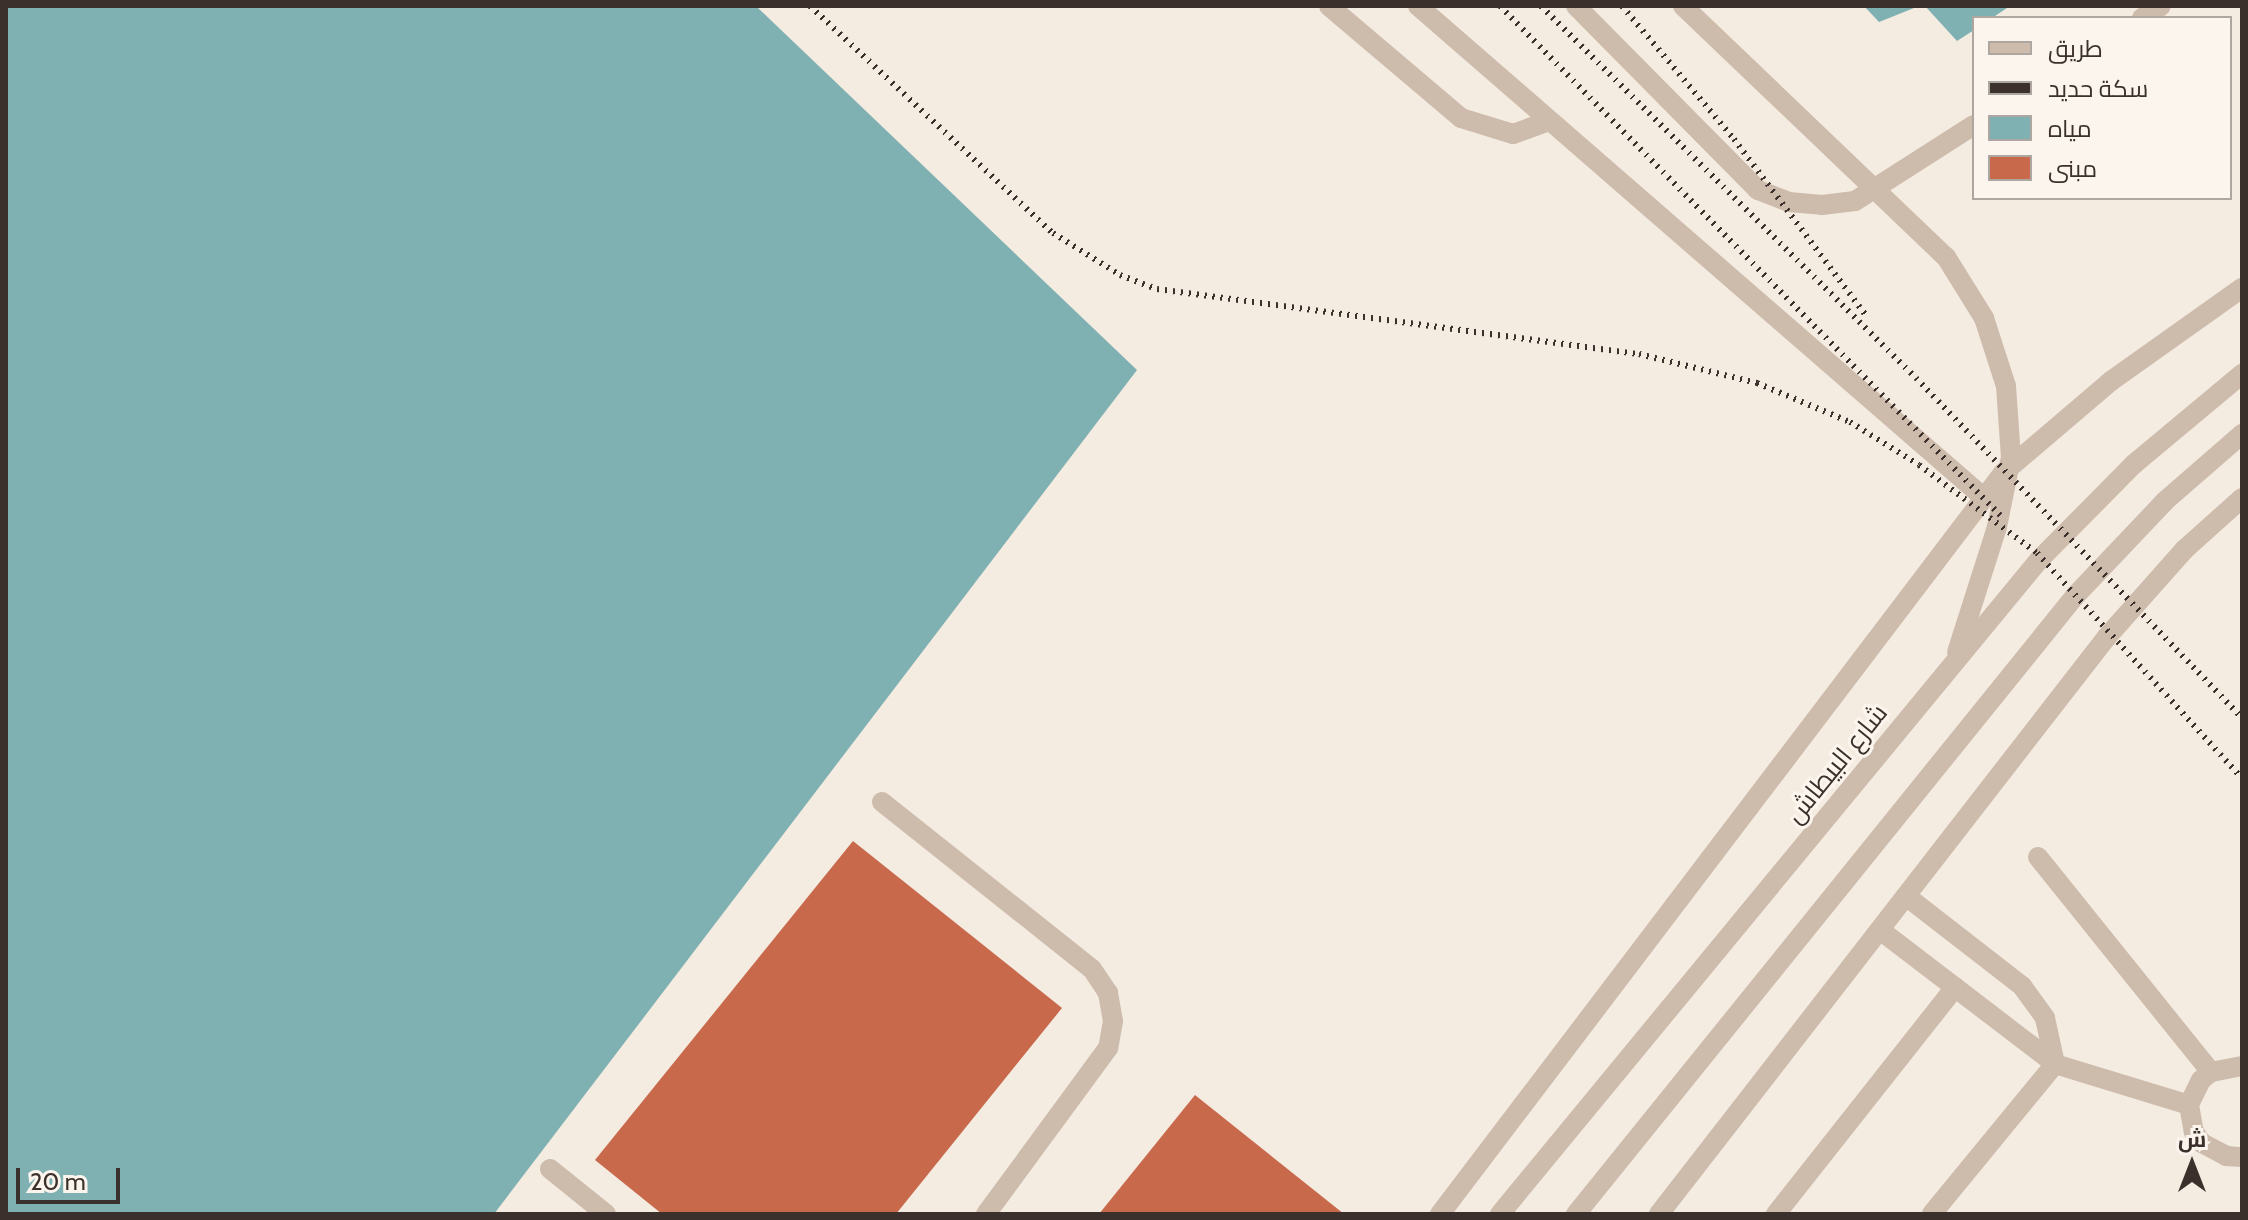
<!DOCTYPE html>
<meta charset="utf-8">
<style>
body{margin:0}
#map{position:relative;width:2248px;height:1220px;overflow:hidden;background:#f4ebe1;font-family:Cabin,Cairo,sans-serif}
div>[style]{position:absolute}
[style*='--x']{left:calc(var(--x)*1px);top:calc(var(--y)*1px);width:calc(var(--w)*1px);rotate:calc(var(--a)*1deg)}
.water>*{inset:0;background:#7fb0b2}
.building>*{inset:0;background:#c8694b}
.minor>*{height:20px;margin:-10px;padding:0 10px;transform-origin:10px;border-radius:10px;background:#cdbbac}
.rail>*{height:6px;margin-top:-3px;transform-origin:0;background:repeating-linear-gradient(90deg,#3b302b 0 2px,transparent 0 8px)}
span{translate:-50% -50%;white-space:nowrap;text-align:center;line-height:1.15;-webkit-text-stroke:6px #fbf5ee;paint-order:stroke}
.street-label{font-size:26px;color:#3b302b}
.frame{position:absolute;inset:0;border:8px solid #3b302b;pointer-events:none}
.legend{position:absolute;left:1972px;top:16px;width:260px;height:184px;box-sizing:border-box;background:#fbf5ee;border:2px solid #aea6a0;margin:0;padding:10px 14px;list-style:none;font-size:24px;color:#3b302b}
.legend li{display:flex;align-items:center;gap:16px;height:40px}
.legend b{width:40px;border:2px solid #aea6a0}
.north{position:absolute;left:2152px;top:1124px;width:80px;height:80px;-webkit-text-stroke:6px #fbf5ee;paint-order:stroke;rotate:0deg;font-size:22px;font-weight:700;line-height:32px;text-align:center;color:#3b302b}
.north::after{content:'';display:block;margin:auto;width:28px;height:36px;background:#3b302b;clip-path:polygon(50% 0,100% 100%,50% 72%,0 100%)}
.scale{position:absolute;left:16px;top:1168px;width:104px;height:36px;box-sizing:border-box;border:4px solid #3b302b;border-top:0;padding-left:10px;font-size:24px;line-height:28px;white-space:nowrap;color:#3b302b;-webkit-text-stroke:6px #fbf5ee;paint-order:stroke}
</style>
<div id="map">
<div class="water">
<i style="clip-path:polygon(6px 6px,756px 6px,1137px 370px,494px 1214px,6px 1214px)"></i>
<i style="clip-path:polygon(1864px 6px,1919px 6px,1879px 22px)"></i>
<i style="clip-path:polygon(1925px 6px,2010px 6px,1992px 18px,1974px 18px,1974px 30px,1957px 41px)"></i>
</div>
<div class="building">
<i style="clip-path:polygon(853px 841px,1062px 1008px,896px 1214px,662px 1214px,595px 1160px)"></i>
<i style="clip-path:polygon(1195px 1095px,1344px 1214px,1099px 1214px)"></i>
</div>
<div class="minor">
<i style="--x:1329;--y:6;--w:173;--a:40.3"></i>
<i style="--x:1461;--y:118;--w:54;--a:17.1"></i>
<i style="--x:1513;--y:134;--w:35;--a:-20"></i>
<i style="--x:1418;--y:6;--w:749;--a:40.99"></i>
<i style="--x:1576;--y:6;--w:259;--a:45.3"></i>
<i style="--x:1758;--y:190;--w:33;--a:21"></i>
<i style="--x:1789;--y:202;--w:33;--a:5"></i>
<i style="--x:1822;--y:205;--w:33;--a:-7"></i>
<i style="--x:1855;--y:201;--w:141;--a:-32.6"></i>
<i style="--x:1683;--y:6;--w:364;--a:43.7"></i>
<i style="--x:1946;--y:257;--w:72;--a:58.1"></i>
<i style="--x:1984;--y:318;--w:71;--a:72.1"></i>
<i style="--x:2006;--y:386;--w:71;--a:86"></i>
<i style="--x:2011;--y:457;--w:71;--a:101.3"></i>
<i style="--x:1997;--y:527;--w:131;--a:107.7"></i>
<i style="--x:2142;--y:18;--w:22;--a:-32"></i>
<i style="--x:882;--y:802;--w:268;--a:38.5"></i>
<i style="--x:1092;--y:969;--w:29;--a:56"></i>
<i style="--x:1108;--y:993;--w:28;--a:80"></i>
<i style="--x:1113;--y:1021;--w:27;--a:100"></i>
<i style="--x:1108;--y:1048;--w:206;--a:126.3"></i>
<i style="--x:2038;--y:857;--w:276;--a:51.2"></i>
<i style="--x:1906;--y:896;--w:147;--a:37.8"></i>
<i style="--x:2022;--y:986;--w:39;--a:54"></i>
<i style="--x:2045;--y:1018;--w:47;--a:77.7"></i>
<i style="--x:2055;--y:1064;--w:194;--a:129.4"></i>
<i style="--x:1880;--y:930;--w:220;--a:37.4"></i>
<i style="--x:2055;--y:1064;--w:140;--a:17"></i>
<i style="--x:2242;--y:1066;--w:32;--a:169"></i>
<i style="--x:2211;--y:1072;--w:13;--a:141"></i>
<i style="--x:2201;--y:1080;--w:28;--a:116"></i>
<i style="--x:2189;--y:1105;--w:27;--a:80"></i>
<i style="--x:2194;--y:1132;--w:14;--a:54"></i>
<i style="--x:2202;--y:1143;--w:27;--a:28"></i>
<i style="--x:2226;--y:1156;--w:16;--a:4"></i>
<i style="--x:550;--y:1169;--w:72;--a:38.8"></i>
<i style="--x:1440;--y:1214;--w:931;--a:-52.77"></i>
<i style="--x:2003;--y:473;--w:142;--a:-40.4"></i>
<i style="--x:2111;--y:381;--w:161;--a:-35.4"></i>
<i style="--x:1500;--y:1214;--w:847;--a:-50.51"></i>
<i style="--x:2039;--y:560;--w:135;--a:-45.3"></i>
<i style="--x:2134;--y:464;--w:141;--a:-39.8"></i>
<i style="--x:1576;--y:1214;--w:794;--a:-51.08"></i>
<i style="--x:2075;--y:596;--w:131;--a:-46.5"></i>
<i style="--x:2165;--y:501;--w:102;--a:-41"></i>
<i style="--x:1659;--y:1214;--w:729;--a:-52.19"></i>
<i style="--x:2106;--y:638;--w:118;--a:-48.4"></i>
<i style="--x:2184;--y:550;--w:78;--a:-41.9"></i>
<i style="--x:1776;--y:1214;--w:289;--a:-51.7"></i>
</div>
<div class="rail">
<i style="--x:810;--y:6;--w:333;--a:43.1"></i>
<i style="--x:1053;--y:233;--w:79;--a:32.1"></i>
<i style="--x:1120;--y:275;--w:40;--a:21"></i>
<i style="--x:1157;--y:289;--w:486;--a:7.7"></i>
<i style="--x:1639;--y:354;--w:122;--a:13.8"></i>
<i style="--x:1757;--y:383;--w:101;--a:22.8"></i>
<i style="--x:1850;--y:422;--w:81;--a:31.9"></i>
<i style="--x:1919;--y:465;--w:147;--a:36.7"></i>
<i style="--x:2037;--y:553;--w:304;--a:47.7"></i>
<i style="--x:1500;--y:6;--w:716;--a:45.51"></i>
<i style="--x:1541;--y:6;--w:528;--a:44.77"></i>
<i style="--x:1916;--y:378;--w:471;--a:46.2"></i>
<i style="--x:1622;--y:6;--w:174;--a:49.9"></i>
<i style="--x:1734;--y:139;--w:219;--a:53.2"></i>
</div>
<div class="street-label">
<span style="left:1837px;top:764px;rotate:-51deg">شارع البيطاش</span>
</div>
<div class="frame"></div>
<ul class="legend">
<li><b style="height:10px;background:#cdbbac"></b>طريق</li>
<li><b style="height:10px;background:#3b302b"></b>سكة حديد</li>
<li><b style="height:22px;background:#7fb0b2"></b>مياه</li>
<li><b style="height:22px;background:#c8694b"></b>مبنى</li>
</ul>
<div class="north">ش</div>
<div class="scale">20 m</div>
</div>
